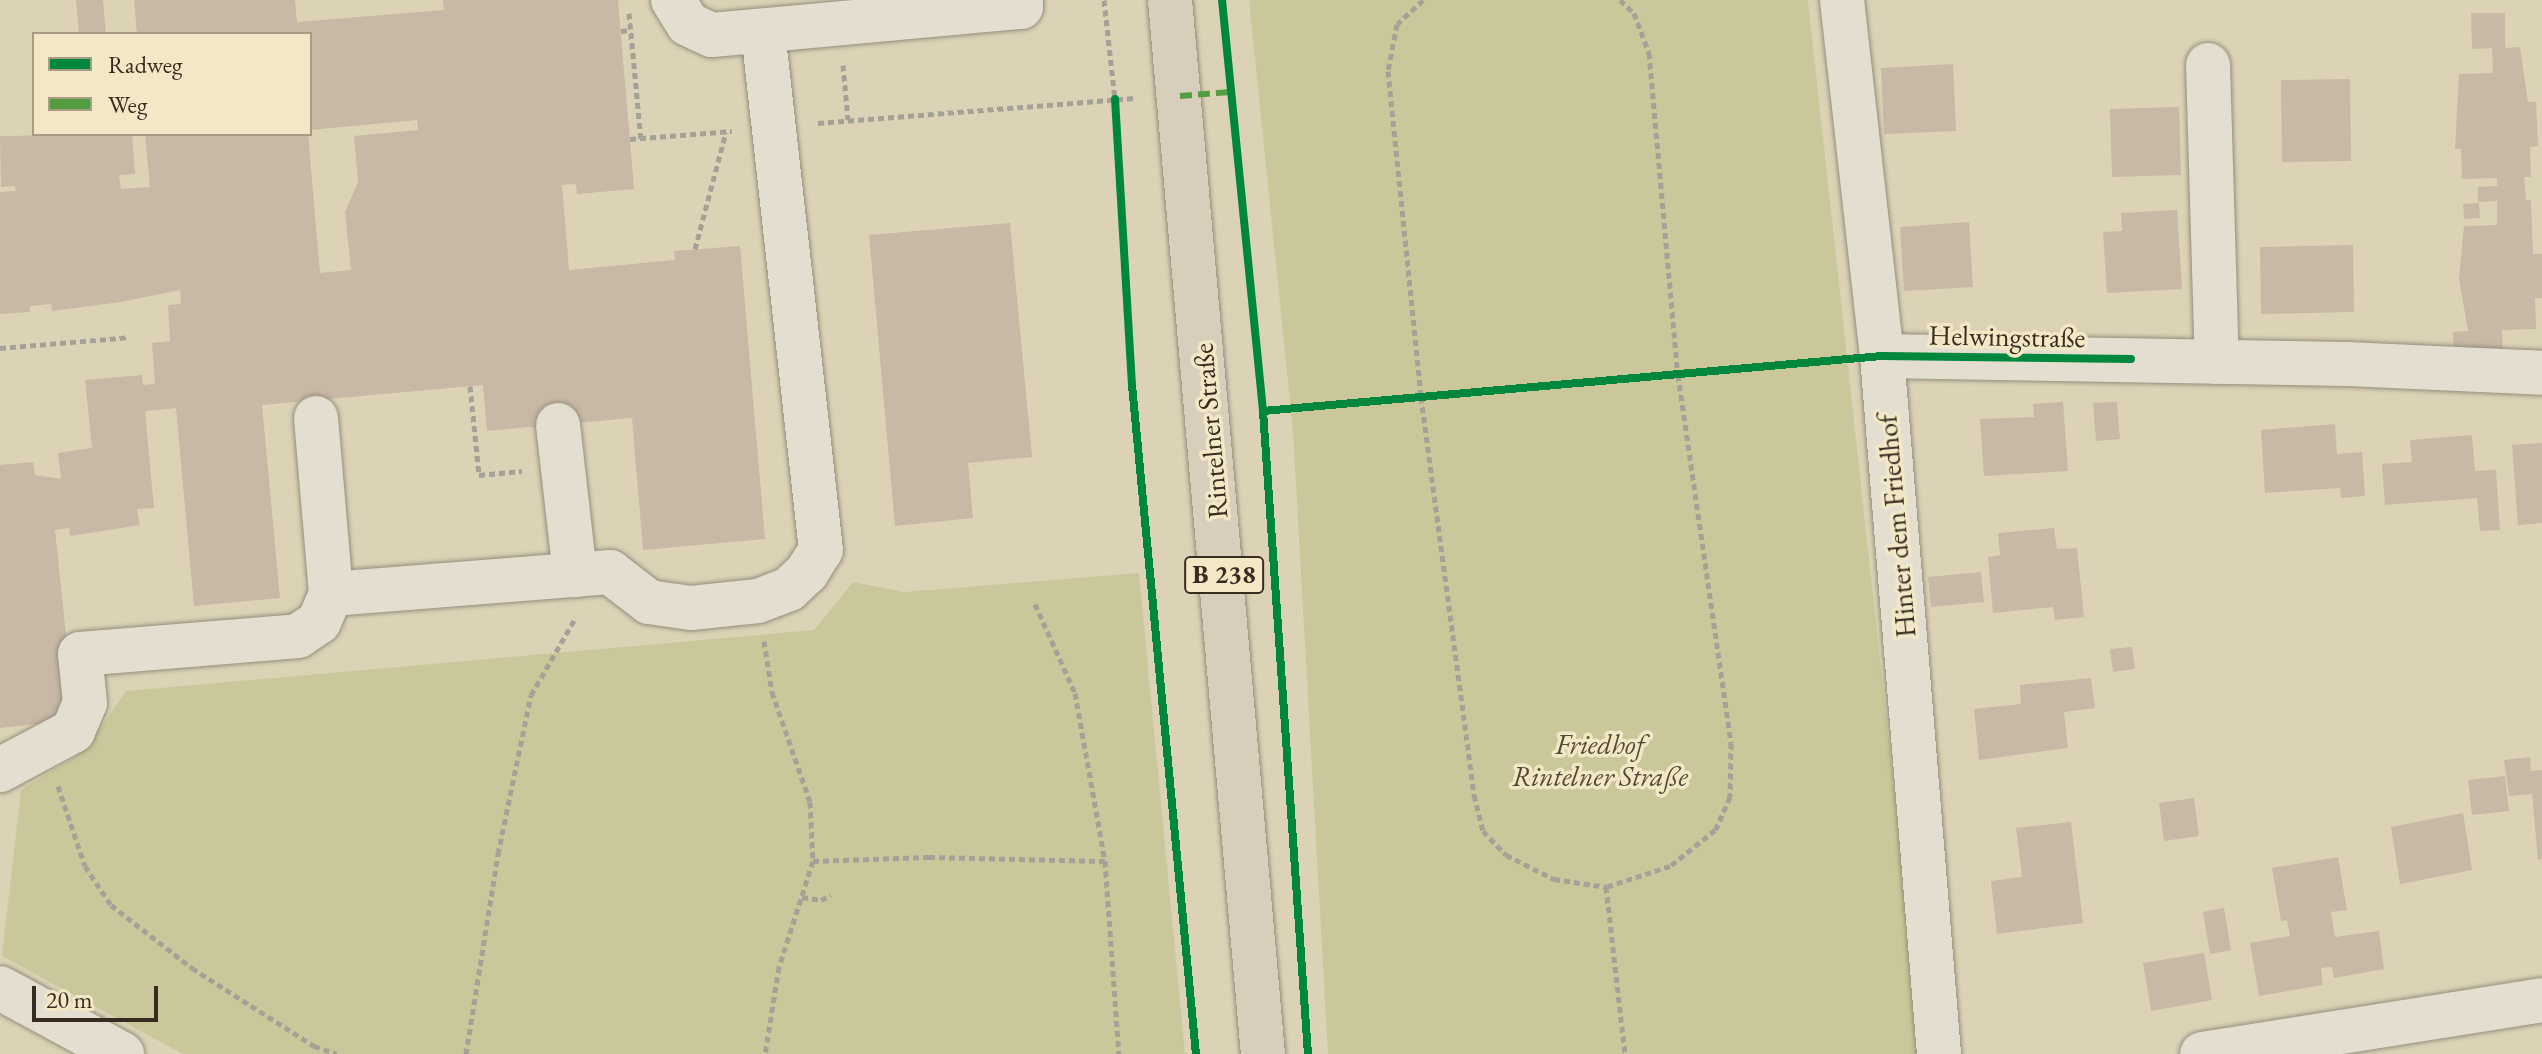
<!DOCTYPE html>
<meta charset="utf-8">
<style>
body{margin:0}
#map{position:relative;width:2542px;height:1054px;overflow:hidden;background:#dcd3b6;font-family:"EB Garamond",serif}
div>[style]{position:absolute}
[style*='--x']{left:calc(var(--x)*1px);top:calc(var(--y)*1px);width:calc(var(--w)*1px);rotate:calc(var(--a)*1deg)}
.green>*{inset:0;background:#cac89a}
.building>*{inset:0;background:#c8b8a6}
.path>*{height:5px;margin-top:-2.5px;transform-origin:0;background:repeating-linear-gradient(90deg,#a6a196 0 6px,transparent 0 10px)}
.roads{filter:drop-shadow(0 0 2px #948e7c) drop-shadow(0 0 2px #948e7c)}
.minor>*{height:44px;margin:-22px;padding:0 22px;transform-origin:22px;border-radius:22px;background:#e3ded0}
.major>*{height:44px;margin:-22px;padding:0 22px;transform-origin:22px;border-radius:22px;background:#d7cfbb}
.quiet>*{height:6px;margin-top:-3px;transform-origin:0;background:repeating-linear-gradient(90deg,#529d3f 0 12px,transparent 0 18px)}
.cycleway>*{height:8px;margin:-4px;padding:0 4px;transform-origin:4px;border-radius:4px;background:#00873e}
span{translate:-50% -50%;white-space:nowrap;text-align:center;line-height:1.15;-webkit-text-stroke:7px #f2e8c6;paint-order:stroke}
.shield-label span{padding:2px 6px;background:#f2e8c6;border:2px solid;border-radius:6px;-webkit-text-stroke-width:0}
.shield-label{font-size:26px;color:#382c21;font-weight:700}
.street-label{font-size:28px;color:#382c21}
.park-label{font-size:28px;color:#524935;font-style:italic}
.legend{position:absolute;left:32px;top:32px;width:280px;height:104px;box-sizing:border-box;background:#f2e8c6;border:2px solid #a89d84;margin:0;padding:10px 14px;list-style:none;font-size:24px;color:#382c21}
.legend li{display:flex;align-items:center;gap:16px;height:40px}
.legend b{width:40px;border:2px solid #a89d84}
.scale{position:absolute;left:32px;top:986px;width:126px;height:36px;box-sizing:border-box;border:4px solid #382c21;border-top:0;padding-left:10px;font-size:24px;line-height:28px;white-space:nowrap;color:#382c21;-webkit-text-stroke:6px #f2e8c6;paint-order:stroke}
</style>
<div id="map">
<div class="green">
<i style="clip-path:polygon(1249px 0,1808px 0,1923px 1054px,1328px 1054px,1293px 431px)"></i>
<i style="clip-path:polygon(1139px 573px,1185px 1054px,183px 1054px,2px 956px,21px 790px,84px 751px,126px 691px,814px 630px,853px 582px,904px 592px)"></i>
</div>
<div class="building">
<i style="clip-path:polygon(76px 0,103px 0,106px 34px,79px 34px)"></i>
<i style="clip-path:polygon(134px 0,295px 0,297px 22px,444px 10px,443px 0,618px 0,634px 189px,577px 194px,576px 184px,562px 185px,569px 270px,675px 260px,674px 251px,740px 246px,765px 539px,643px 550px,632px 418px,487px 431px,483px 385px,262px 405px,280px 598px,194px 606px,176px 408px,145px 411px,154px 508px,137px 509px,140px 525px,70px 536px,69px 528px,55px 530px,75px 720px,0 728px,0 465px,33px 462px,35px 475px,61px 479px,58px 453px,92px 448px,85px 380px,142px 375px,143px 385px,155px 384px,152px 343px,170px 341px,168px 305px,181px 304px,180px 290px,121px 302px,52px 311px,51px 304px,30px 306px,30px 312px,0 314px,0 192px,16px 191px,15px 186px,1px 187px,0 136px,132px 134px,135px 174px,119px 175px,121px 189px,150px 187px,145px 134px,308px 134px,320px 273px,351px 270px,345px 212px,358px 182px,354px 136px,418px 130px,417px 120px,310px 130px,310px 34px,137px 34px)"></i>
<i style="clip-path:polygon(2471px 13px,2505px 13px,2505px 48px,2520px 47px,2528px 102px,2536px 102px,2538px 146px,2530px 147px,2531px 177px,2524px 177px,2526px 200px,2531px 200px,2533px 254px,2542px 254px,2542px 298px,2535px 298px,2536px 329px,2502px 330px,2503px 353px,2454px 355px,2453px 332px,2468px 331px,2459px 279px,2464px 226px,2497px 225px,2497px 201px,2478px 202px,2478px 187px,2497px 186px,2497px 178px,2462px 179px,2461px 149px,2455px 149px,2459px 74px,2493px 73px,2492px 48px,2472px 49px)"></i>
<i style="clip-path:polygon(1953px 64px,1956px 131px,1884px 134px,1881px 68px)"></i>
<i style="clip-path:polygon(2350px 79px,2351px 161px,2282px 162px,2281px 80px)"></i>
<i style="clip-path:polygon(2179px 107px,2181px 175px,2112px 177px,2110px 109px)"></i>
<i style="clip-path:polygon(2479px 203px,2480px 218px,2464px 219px,2463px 204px)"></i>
<i style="clip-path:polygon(2177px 210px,2182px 289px,2107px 293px,2103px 232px,2122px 231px,2121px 213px)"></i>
<i style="clip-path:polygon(1969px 222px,1973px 287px,1904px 291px,1900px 227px)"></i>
<i style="clip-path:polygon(1010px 223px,1032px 457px,968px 463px,973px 518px,895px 526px,869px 235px)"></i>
<i style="clip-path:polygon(2353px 245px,2354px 312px,2261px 314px,2260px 247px)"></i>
<i style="clip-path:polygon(2063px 402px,2068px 471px,1984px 476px,1980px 419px,2034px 417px,2033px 404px)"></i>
<i style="clip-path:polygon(2117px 402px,2120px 439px,2096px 441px,2093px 403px)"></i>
<i style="clip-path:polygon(2335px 424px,2337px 454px,2362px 452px,2365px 496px,2341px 498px,2340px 488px,2265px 493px,2261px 430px)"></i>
<i style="clip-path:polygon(2472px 435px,2475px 471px,2496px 470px,2500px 530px,2480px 531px,2477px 498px,2385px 505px,2382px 464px,2412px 462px,2410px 440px)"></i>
<i style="clip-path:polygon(2542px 443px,2542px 523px,2518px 525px,2512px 445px)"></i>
<i style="clip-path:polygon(2054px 528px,2057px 549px,2077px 548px,2084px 617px,2055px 620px,2053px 607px,1993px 613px,1988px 557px,2000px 555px,1998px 533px)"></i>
<i style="clip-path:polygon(1981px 572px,1984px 602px,1931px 607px,1928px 577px)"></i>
<i style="clip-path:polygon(2132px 647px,2135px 669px,2113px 672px,2110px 649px)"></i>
<i style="clip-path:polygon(2091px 678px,2095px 708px,2064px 712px,2068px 748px,1979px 760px,1974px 709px,2021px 704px,2020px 685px)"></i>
<i style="clip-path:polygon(2530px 757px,2531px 771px,2542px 770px,2542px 859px,2538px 860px,2532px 794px,2509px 796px,2504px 760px)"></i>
<i style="clip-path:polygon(2505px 776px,2509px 811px,2472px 815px,2468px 780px)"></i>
<i style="clip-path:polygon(2194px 798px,2199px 836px,2164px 841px,2159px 803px)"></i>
<i style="clip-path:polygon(2463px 813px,2472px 870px,2400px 884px,2391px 827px)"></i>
<i style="clip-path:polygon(2071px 822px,2083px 923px,1997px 934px,1991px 881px,2022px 877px,2016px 828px)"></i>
<i style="clip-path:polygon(2338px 857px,2347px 910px,2331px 912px,2335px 937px,2379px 931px,2384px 969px,2334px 978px,2332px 967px,2321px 968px,2323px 985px,2259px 996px,2250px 943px,2290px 936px,2287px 920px,2281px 921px,2272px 868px)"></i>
<i style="clip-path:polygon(2224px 908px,2231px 950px,2210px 954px,2203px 912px)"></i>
<i style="clip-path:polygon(2204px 953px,2212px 1000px,2151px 1011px,2143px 963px)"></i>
</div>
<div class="path">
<i style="--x:1104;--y:0;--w:100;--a:83.7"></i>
<i style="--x:1423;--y:0;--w:35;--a:137"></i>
<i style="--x:1397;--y:24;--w:48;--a:100.8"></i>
<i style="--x:1388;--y:71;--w:328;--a:84.2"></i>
<i style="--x:1421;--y:397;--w:402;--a:82.4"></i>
<i style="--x:1474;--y:795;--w:37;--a:76"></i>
<i style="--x:1483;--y:831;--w:33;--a:46"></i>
<i style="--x:1506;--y:855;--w:54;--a:26.6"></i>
<i style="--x:1554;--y:879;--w:53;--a:8.7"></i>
<i style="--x:1620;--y:0;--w:19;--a:43"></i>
<i style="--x:1634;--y:13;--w:43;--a:69.4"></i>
<i style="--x:1649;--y:53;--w:323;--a:84.9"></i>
<i style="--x:1678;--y:375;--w:372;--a:81.8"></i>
<i style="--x:1731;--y:743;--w:54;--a:91.1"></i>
<i style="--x:1730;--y:797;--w:36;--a:114"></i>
<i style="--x:1715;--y:830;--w:58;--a:141.3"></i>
<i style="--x:1670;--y:866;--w:67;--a:161.8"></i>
<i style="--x:1606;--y:887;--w:168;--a:83.5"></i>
<i style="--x:629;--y:13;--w:127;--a:84.6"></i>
<i style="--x:621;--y:31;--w:10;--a:-6"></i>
<i style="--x:843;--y:65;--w:55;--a:84.8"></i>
<i style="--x:818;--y:123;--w:318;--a:-4.5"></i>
<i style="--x:630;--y:139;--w:102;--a:-4.5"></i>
<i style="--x:695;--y:249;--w:121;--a:-75.2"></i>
<i style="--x:0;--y:348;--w:130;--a:-4.8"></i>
<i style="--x:470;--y:386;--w:89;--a:84.2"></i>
<i style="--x:479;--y:475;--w:43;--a:-5.3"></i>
<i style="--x:1035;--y:604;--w:98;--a:65.8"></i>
<i style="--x:1075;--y:693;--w:171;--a:79.9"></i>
<i style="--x:1105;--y:861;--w:194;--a:85.9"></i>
<i style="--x:764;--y:641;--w:52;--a:81.1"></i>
<i style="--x:772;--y:692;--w:116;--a:70.9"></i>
<i style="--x:810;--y:802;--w:59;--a:87.1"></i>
<i style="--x:813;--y:861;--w:111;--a:107.8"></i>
<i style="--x:779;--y:967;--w:88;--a:99.1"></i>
<i style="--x:58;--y:786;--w:84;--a:71.4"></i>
<i style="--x:85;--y:866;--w:47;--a:56.3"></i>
<i style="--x:111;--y:905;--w:103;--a:37.9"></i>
<i style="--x:192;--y:968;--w:145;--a:32.6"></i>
<i style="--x:314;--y:1046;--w:24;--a:19"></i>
<i style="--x:813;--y:861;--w:116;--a:-2"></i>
<i style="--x:929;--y:857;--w:176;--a:1.3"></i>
<i style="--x:802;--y:897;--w:19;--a:9"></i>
<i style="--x:821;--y:900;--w:11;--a:-27"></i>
<i style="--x:466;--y:1054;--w:203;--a:-80.9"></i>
<i style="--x:498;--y:854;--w:162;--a:-78.3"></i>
<i style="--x:531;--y:695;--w:90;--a:-60"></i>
</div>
<div class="roads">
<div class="minor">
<i style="--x:673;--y:0;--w:28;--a:58"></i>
<i style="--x:688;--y:24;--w:26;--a:25"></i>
<i style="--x:712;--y:35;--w:310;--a:-5.2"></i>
<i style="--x:1021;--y:7;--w:7;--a:-90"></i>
<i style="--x:1842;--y:0;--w:358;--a:83.6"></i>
<i style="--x:1882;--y:356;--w:700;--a:85.33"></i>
<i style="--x:2208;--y:65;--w:297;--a:88.3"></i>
<i style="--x:1882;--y:356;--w:465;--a:1"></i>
<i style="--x:2347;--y:364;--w:195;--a:2.6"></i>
<i style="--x:316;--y:418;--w:177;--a:85.1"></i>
<i style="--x:558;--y:425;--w:151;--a:83.5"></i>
<i style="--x:0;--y:770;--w:83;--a:-28.1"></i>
<i style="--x:73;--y:731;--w:30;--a:-67"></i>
<i style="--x:85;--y:703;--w:49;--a:-95.8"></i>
<i style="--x:80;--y:654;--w:219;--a:-4.7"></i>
<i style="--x:298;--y:636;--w:25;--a:-34"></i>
<i style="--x:319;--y:622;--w:30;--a:-67"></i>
<i style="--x:331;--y:594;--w:280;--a:-4.5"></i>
<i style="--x:610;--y:572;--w:49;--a:37.6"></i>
<i style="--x:649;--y:602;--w:42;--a:8.1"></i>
<i style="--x:691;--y:608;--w:67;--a:-6"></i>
<i style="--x:758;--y:601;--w:33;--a:-21"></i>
<i style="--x:789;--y:589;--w:25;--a:-43"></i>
<i style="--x:807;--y:572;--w:26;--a:-58"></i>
<i style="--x:821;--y:550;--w:522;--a:-96.38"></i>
<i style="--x:0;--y:988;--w:139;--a:28.4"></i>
<i style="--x:2202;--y:1054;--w:344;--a:-9"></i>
</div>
<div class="major">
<i style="--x:1170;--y:0;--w:1058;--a:84.96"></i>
</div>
</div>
<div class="quiet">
<i style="--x:1180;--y:96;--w:50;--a:-4.6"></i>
</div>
<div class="cycleway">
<i style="--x:1222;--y:0;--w:413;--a:84.3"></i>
<i style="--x:1263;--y:411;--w:645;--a:86"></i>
<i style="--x:1115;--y:99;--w:287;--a:86.6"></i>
<i style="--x:1132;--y:385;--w:672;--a:84.54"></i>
<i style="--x:1263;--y:411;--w:621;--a:-5.08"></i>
<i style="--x:1882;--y:356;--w:249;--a:0.7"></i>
</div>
<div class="shield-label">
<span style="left:1224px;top:575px">B 238</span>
</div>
<div class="street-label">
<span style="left:2007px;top:336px;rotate:1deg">Helwingstraße</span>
<span style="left:1210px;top:431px;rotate:-95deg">Rintelner Straße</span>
<span style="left:1896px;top:526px;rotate:-95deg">Hinter dem Friedhof</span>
</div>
<div class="park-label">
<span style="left:1600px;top:760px">Friedhof<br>Rintelner Straße</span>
</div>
<ul class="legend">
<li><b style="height:10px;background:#00873e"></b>Radweg</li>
<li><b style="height:10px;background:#529d3f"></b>Weg</li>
</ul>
<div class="scale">20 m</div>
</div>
